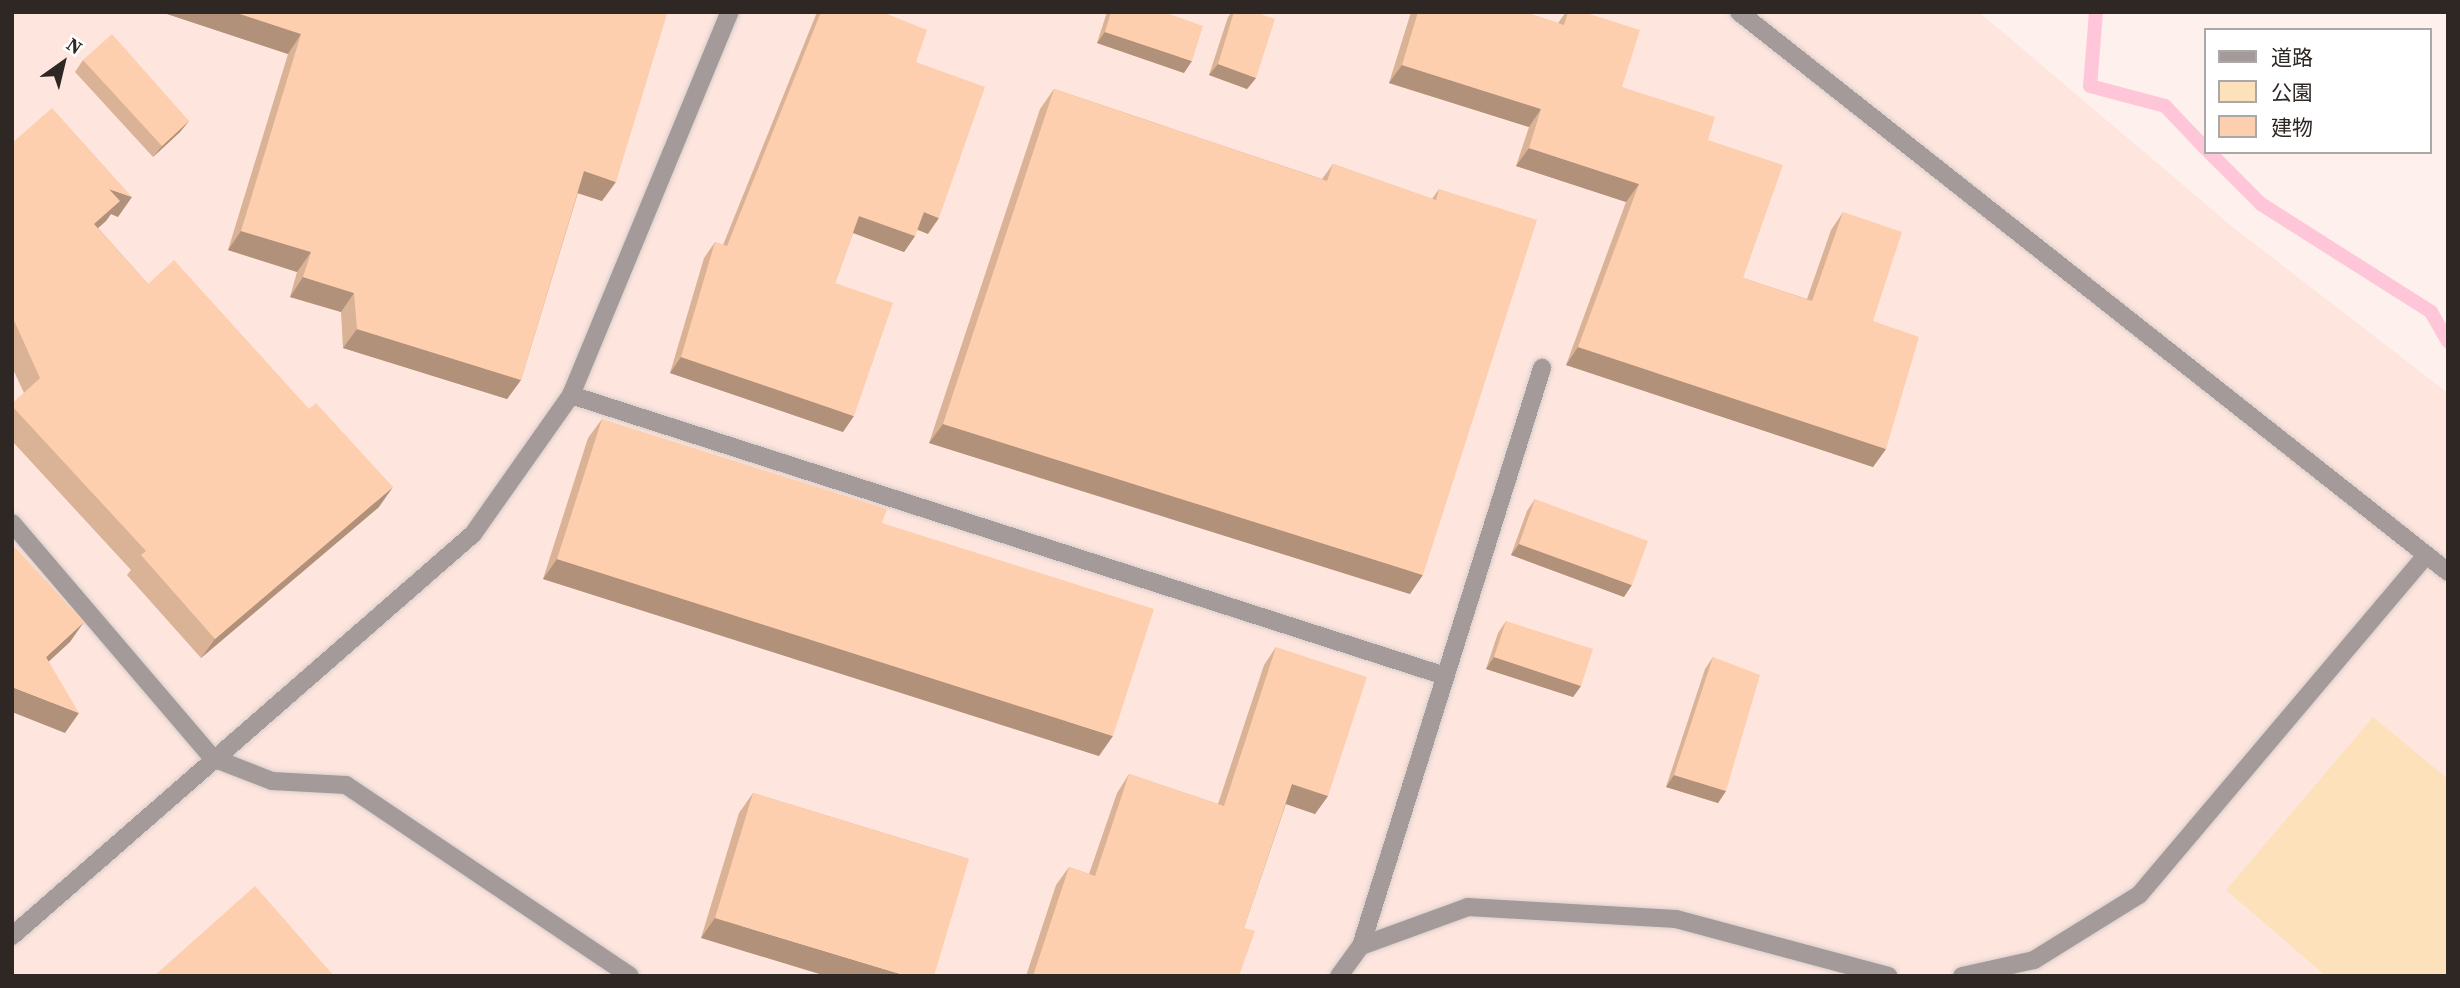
<!DOCTYPE html>
<meta charset="utf-8">
<style>
body{margin:0}
#map{position:relative;width:2460px;height:988px;overflow:hidden;background:#fef1ed;font-family:"Source Serif 4","Noto Sans JP",serif}
div>[style]{position:absolute}
[style*='--x']{left:calc(var(--x)*1px);top:calc(var(--y)*1px);width:calc(var(--w)*1px);rotate:calc(var(--a)*1deg)}
.built>*{inset:0;background:#fee6df}
.green>*{inset:0;background:#fce1bb}
.stream>*{height:14px;margin:-7px;padding:0 7px;transform-origin:7px;border-radius:7px;background:#ffc6d9}
.roads{filter:drop-shadow(0 0 2px #d9cdc9) drop-shadow(0 0 2px #d9cdc9)}
.minor>*{height:18px;margin:-9px;padding:0 9px;transform-origin:9px;border-radius:9px;background:#a49a9a}
.wall>*{inset:0;background:#dab296}
.shaded-wall>*{inset:0;background:#b1917a}
.building>*{inset:0;background:#fdcfae}
span{translate:-50% -50%;white-space:nowrap;text-align:center;line-height:1.15;-webkit-text-stroke:6px #fff;paint-order:stroke}
.frame{position:absolute;inset:0;border:14px solid #2e2724;pointer-events:none}
.legend{position:absolute;left:2204px;top:28px;width:228px;height:126px;box-sizing:border-box;background:#fff;border:2px solid #aba9a7;margin:0;padding:9px 12px;list-style:none;font-size:21px;color:#2e2724}
.legend li{display:flex;align-items:center;gap:14px;height:35px}
.legend b{width:35px;border:2px solid #aba9a7}
.north{position:absolute;left:28px;top:28px;width:70px;height:70px;-webkit-text-stroke:5px #fff;paint-order:stroke;rotate:34deg;font-size:19px;font-weight:700;line-height:28px;text-align:center;color:#2e2724}
.north::after{content:'';display:block;margin:auto;width:24px;height:32px;background:#2e2724;clip-path:polygon(50% 0,100% 100%,50% 72%,0 100%)}
</style>
<div id="map">
<div class="built">
<i style="clip-path:polygon(12px 12px,1979px 12px,2234px 228px,2448px 393px,2448px 976px,12px 976px)"></i>
</div>
<div class="green">
<i style="clip-path:polygon(2373px 717px,2448px 779px,2448px 976px,2326px 976px,2226px 890px)"></i>
</div>
<div class="stream">
<i style="--x:2096;--y:12;--w:74;--a:94.6"></i>
<i style="--x:2090;--y:86;--w:78;--a:14.9"></i>
<i style="--x:2165;--y:106;--w:59;--a:46.4"></i>
<i style="--x:2209;--y:152;--w:74;--a:45"></i>
<i style="--x:2261;--y:204;--w:201;--a:32.4"></i>
<i style="--x:2431;--y:312;--w:34;--a:60"></i>
</div>
<div class="roads">
<div class="minor">
<i style="--x:1739;--y:12;--w:903;--a:38.3"></i>
<i style="--x:571;--y:395;--w:918;--a:17.82"></i>
<i style="--x:12;--y:523;--w:309;--a:49.5"></i>
<i style="--x:213;--y:758;--w:63;--a:21.3"></i>
<i style="--x:272;--y:781;--w:74;--a:3.1"></i>
<i style="--x:346;--y:785;--w:342;--a:33.9"></i>
<i style="--x:12;--y:936;--w:612;--a:-41.09"></i>
<i style="--x:473;--y:534;--w:170;--a:-54.8"></i>
<i style="--x:571;--y:395;--w:415;--a:-67.5"></i>
<i style="--x:1361;--y:946;--w:606;--a:-72.61"></i>
<i style="--x:1339;--y:976;--w:37;--a:-54"></i>
<i style="--x:1361;--y:946;--w:114;--a:-20"></i>
<i style="--x:1468;--y:907;--w:208;--a:3.3"></i>
<i style="--x:1676;--y:919;--w:220;--a:15"></i>
<i style="--x:1962;--y:976;--w:74;--a:-12.5"></i>
<i style="--x:2034;--y:960;--w:123;--a:-31.8"></i>
<i style="--x:2139;--y:895;--w:441;--a:-49.8"></i>
</div>
</div>
<div class="wall">
<i style="clip-path:polygon(161px 12px,660px 12px,602px 201px,578px 193px,521px 380px,507px 399px,343px 348px,341px 312px,290px 297px,297px 272px,228px 250px,288px 54px)"></i>
<i style="clip-path:polygon(817px 12px,882px 12px,916px 62px,928px 234px,917px 229px,915px 236px,904px 252px,853px 233px,835px 283px,843px 432px,670px 373px,704px 258px,715px 242px,723px 245px)"></i>
<i style="clip-path:polygon(1107px 12px,1164px 12px,1184px 73px,1097px 43px)"></i>
<i style="clip-path:polygon(1232px 12px,1255px 12px,1256px 78px,1247px 89px,1209px 75px,1228px 17px)"></i>
<i style="clip-path:polygon(1411px 12px,1524px 12px,1558px 23px,1566px 12px,1583px 12px,1622px 87px,1708px 140px,1743px 278px,1807px 299px,1831px 230px,1843px 212px,1873px 321px,1886px 449px,1873px 467px,1566px 365px,1626px 202px,1516px 166px,1529px 127px,1389px 83px)"></i>
<i style="clip-path:polygon(83px 60px,189px 121px,180px 132px,153px 157px,75px 72px)"></i>
<i style="clip-path:polygon(1054px 89px,1322px 179px,1333px 164px,1432px 199px,1439px 189px,1410px 594px,929px 443px,1040px 109px)"></i>
<i style="clip-path:polygon(12px 143px,118px 217px,111px 214px,106px 221px,98px 228px,148px 284px,379px 507px,201px 658px,127px 575px,131px 570px,12px 441px,12px 404px,24px 393px,12px 367px)"></i>
<i style="clip-path:polygon(602px 419px,882px 523px,1099px 756px,543px 579px,588px 438px)"></i>
<i style="clip-path:polygon(1535px 499px,1624px 597px,1511px 555px,1527px 511px)"></i>
<i style="clip-path:polygon(1506px 621px,1581px 686px,1573px 697px,1486px 669px,1498px 633px)"></i>
<i style="clip-path:polygon(1276px 647px,1328px 796px,1315px 814px,1286px 804px,1244px 928px,1239px 976px,1026px 976px,1056px 885px,1069px 867px,1089px 874px,1117px 793px,1129px 774px,1218px 804px,1264px 665px)"></i>
<i style="clip-path:polygon(1713px 657px,1726px 791px,1718px 803px,1666px 787px,1705px 669px)"></i>
<i style="clip-path:polygon(753px 793px,969px 859px,701px 938px,739px 813px)"></i>
</div>
<div class="shaded-wall">
<i style="clip-path:polygon(161px 12px,234px 12px,301px 34px,288px 54px)"></i>
<i style="clip-path:polygon(1105px 32px,1192px 61px,1184px 73px,1097px 43px)"></i>
<i style="clip-path:polygon(1218px 64px,1256px 78px,1247px 89px,1209px 75px)"></i>
<i style="clip-path:polygon(1402px 65px,1541px 109px,1529px 127px,1389px 83px)"></i>
<i style="clip-path:polygon(189px 121px,180px 132px,153px 157px,162px 146px)"></i>
<i style="clip-path:polygon(1529px 148px,1639px 184px,1626px 202px,1516px 166px)"></i>
<i style="clip-path:polygon(584px 171px,616px 182px,602px 201px,571px 191px)"></i>
<i style="clip-path:polygon(109px 189px,132px 197px,118px 217px,111px 214px,106px 221px,80px 244px)"></i>
<i style="clip-path:polygon(924px 212px,939px 218px,928px 234px,913px 228px)"></i>
<i style="clip-path:polygon(859px 216px,915px 236px,904px 252px,848px 231px)"></i>
<i style="clip-path:polygon(241px 231px,311px 252px,297px 272px,228px 250px)"></i>
<i style="clip-path:polygon(303px 277px,354px 293px,341px 312px,290px 297px)"></i>
<i style="clip-path:polygon(357px 329px,521px 380px,507px 399px,343px 348px)"></i>
<i style="clip-path:polygon(1578px 347px,1886px 449px,1873px 467px,1566px 365px)"></i>
<i style="clip-path:polygon(681px 357px,854px 416px,843px 432px,670px 373px)"></i>
<i style="clip-path:polygon(943px 424px,1423px 575px,1410px 594px,929px 443px)"></i>
<i style="clip-path:polygon(393px 487px,379px 507px,201px 658px,215px 639px)"></i>
<i style="clip-path:polygon(1519px 544px,1632px 585px,1624px 597px,1511px 555px)"></i>
<i style="clip-path:polygon(557px 559px,1113px 736px,1099px 756px,543px 579px)"></i>
<i style="clip-path:polygon(84px 622px,70px 642px,32px 677px,46px 657px)"></i>
<i style="clip-path:polygon(1494px 657px,1581px 686px,1573px 697px,1486px 669px)"></i>
<i style="clip-path:polygon(12px 687px,79px 713px,65px 733px,12px 712px)"></i>
<i style="clip-path:polygon(1674px 775px,1726px 791px,1718px 803px,1666px 787px)"></i>
<i style="clip-path:polygon(1292px 784px,1328px 796px,1315px 814px,1280px 802px)"></i>
<i style="clip-path:polygon(715px 918px,907px 976px,826px 976px,701px 938px)"></i>
</div>
<div class="building">
<i style="clip-path:polygon(234px 12px,660px 12px,667px 14px,616px 182px,584px 171px,521px 380px,357px 329px,354px 293px,303px 277px,311px 252px,241px 231px,301px 34px)"></i>
<i style="clip-path:polygon(821px 12px,882px 12px,927px 30px,916px 62px,985px 87px,939px 218px,924px 212px,915px 236px,859px 216px,835px 283px,893px 303px,854px 416px,681px 357px,715px 242px,727px 246px)"></i>
<i style="clip-path:polygon(1111px 12px,1164px 12px,1203px 26px,1192px 61px,1105px 32px)"></i>
<i style="clip-path:polygon(1234px 12px,1255px 12px,1275px 19px,1256px 78px,1218px 64px)"></i>
<i style="clip-path:polygon(1418px 12px,1524px 12px,1564px 25px,1568px 12px,1583px 12px,1640px 30px,1622px 87px,1715px 117px,1708px 140px,1783px 165px,1743px 278px,1812px 301px,1843px 212px,1902px 232px,1873px 321px,1919px 337px,1886px 449px,1578px 347px,1639px 184px,1529px 148px,1541px 109px,1402px 65px)"></i>
<i style="clip-path:polygon(112px 34px,189px 121px,162px 146px,83px 60px)"></i>
<i style="clip-path:polygon(1054px 89px,1327px 181px,1333px 164px,1436px 200px,1439px 189px,1537px 220px,1423px 575px,943px 424px)"></i>
<i style="clip-path:polygon(52px 108px,132px 197px,109px 189px,120px 201px,94px 224px,148px 284px,174px 260px,309px 409px,316px 403px,393px 487px,215px 639px,141px 555px,146px 551px,12px 406px,12px 404px,40px 378px,12px 316px,12px 143px)"></i>
<i style="clip-path:polygon(602px 419px,887px 509px,882px 523px,1154px 609px,1113px 736px,557px 559px)"></i>
<i style="clip-path:polygon(1535px 499px,1648px 541px,1632px 585px,1519px 544px)"></i>
<i style="clip-path:polygon(12px 544px,84px 622px,46px 657px,79px 713px,12px 687px)"></i>
<i style="clip-path:polygon(1506px 621px,1593px 649px,1581px 686px,1494px 657px)"></i>
<i style="clip-path:polygon(1276px 647px,1367px 677px,1328px 796px,1292px 784px,1244px 928px,1255px 931px,1239px 976px,1033px 976px,1069px 867px,1095px 876px,1129px 774px,1224px 806px)"></i>
<i style="clip-path:polygon(1713px 657px,1760px 675px,1726px 791px,1674px 775px)"></i>
<i style="clip-path:polygon(753px 793px,969px 859px,934px 976px,907px 976px,715px 918px)"></i>
<i style="clip-path:polygon(255px 886px,334px 976px,154px 976px)"></i>
</div>
<div class="frame"></div>
<ul class="legend">
<li><b style="height:9px;background:#a49a9a"></b>道路</li>
<li><b style="height:19px;background:#fce1bb"></b>公園</li>
<li><b style="height:19px;background:#fdcfae"></b>建物</li>
</ul>
<div class="north">N</div>
</div>
